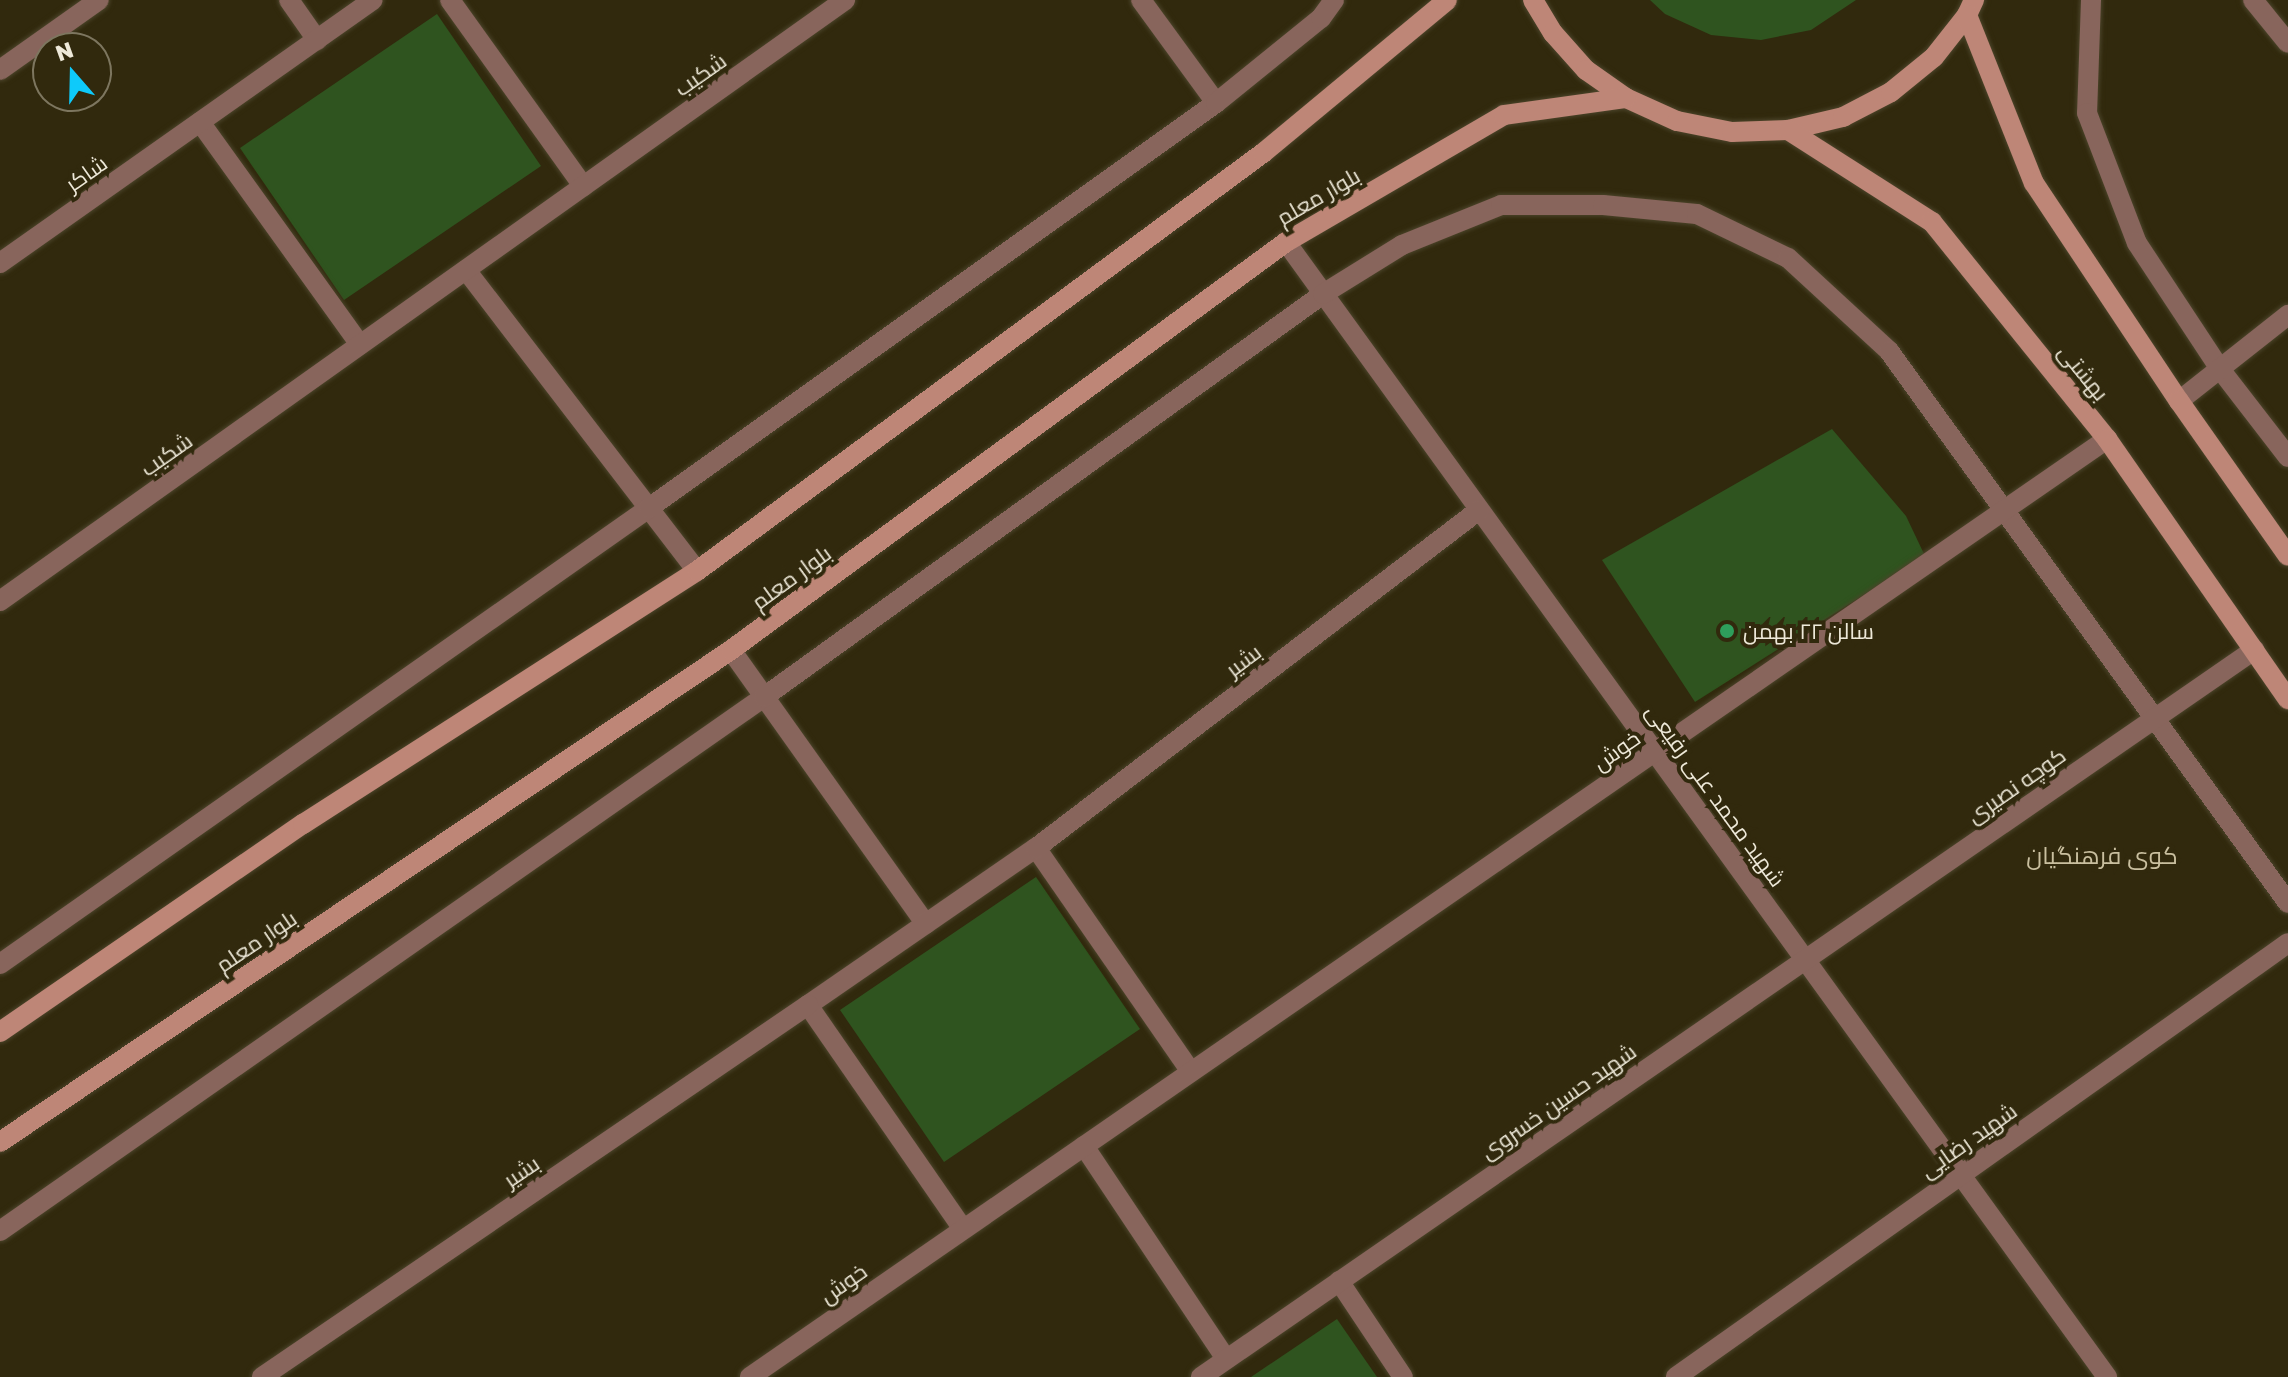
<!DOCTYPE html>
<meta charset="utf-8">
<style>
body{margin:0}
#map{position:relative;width:2288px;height:1377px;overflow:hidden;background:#31290d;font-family:"Golos Text",Cairo,sans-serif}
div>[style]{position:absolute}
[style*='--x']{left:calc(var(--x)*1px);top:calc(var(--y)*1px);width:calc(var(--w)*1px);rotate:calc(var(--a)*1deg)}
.green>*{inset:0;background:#2f541f}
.roads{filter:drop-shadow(0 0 2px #4b442a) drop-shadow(0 0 2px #4b442a)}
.service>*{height:20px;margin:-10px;padding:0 10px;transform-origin:10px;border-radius:10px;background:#88655c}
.minor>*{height:20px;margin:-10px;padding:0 10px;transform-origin:10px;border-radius:10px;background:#88655c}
.secondary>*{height:20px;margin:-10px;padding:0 10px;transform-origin:10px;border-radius:10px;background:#be8677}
.dots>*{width:22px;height:22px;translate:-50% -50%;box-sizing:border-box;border:4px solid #31290d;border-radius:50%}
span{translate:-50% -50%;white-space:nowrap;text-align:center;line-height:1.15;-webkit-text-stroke:8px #31290d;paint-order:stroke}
.street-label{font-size:22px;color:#eee9d9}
.poi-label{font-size:22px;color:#eee9d9}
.left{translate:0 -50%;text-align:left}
.neighbourhood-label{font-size:24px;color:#c9bf9f}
.north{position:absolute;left:32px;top:32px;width:80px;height:80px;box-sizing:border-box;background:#31290d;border:2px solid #7d765f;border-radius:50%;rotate:340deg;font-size:22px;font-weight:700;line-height:32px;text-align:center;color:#eee9d9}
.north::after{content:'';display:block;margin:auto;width:28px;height:36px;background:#0ecafa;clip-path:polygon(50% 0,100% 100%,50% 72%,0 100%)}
</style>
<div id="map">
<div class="green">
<i style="clip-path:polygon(1650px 0,1856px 0,1811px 30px,1761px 40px,1711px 35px,1665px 14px)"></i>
<i style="clip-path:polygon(437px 14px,541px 166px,344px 300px,240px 148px)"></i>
<i style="clip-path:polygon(1832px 429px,1906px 516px,1925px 556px,1695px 702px,1602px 560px)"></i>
<i style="clip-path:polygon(1036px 877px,1140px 1029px,944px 1162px,840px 1010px)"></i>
<i style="clip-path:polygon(1337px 1319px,1377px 1377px,1251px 1377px)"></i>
</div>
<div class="roads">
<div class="service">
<i style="--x:2091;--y:0;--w:113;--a:92"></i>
<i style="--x:2087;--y:113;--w:139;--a:69"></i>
<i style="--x:2137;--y:243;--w:151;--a:56.6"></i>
<i style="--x:2220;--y:369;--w:111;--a:52.3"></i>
</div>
<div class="minor">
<i style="--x:289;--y:0;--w:49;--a:55"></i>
<i style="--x:450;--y:0;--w:229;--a:54.4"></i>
<i style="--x:1141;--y:0;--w:127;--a:53.9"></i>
<i style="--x:2253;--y:0;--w:55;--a:50.9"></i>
<i style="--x:0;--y:70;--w:121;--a:-35.3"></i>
<i style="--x:200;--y:122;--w:274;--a:54.3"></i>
<i style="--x:1286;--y:242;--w:1401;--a:54.12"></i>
<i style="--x:0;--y:263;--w:456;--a:-35.2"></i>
<i style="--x:466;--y:270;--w:379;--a:52.5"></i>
<i style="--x:2179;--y:401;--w:139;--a:-38.3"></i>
<i style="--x:0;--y:601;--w:1037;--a:-35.42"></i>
<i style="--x:731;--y:650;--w:336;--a:54.6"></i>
<i style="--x:1036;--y:848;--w:272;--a:55.3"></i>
<i style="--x:0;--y:964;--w:793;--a:-35.09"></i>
<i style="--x:649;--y:508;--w:697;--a:-35.54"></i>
<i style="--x:1216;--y:103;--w:135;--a:-39"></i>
<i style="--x:1321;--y:18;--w:22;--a:-54"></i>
<i style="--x:1084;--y:1146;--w:256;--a:56.3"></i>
<i style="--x:963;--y:1229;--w:272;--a:-124.7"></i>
<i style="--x:808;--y:1005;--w:277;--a:-34.6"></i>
<i style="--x:1036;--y:848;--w:557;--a:-37.34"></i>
<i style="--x:0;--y:1231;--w:932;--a:-34.95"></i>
<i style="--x:764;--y:697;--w:689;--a:-35.79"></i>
<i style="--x:1323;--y:294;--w:93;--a:-31.8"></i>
<i style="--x:1402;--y:245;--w:107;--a:-22"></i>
<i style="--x:1501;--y:205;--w:102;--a:0"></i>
<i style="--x:1603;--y:205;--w:94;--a:5.5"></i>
<i style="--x:1697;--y:214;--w:101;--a:25.8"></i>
<i style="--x:1788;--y:258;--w:137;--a:42.6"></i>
<i style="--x:1889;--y:351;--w:681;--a:54.14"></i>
<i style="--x:1339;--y:1281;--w:115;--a:56.3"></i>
<i style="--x:262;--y:1377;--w:661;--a:-34.27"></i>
<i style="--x:750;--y:1377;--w:1650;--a:-34.65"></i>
<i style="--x:1201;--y:1377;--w:1280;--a:-34.62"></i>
<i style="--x:1676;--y:1377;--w:750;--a:-35.34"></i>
</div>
<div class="secondary">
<i style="--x:1533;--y:0;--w:39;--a:59"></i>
<i style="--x:1553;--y:33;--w:50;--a:48.3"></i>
<i style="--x:1586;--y:70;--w:49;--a:35"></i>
<i style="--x:1626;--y:98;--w:56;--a:24.3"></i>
<i style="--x:1677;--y:121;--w:56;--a:11.3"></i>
<i style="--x:1732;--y:132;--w:56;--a:-2"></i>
<i style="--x:1788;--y:130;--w:57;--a:-13.3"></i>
<i style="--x:1843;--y:117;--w:54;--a:-27.5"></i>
<i style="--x:1891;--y:92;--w:55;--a:-39.1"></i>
<i style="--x:1934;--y:57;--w:53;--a:-51.8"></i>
<i style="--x:1967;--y:15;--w:17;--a:-65"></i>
<i style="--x:1967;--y:15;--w:181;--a:68.3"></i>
<i style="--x:2034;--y:183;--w:262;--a:56.4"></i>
<i style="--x:2179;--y:401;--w:189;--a:54.9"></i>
<i style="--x:1788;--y:130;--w:171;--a:32.6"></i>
<i style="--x:1932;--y:222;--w:279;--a:51.1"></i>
<i style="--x:2107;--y:439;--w:317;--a:55.2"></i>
<i style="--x:0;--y:1032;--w:368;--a:-34.5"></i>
<i style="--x:303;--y:824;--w:468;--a:-32.7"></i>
<i style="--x:697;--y:571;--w:704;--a:-36.45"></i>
<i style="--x:1263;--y:153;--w:239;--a:-39.7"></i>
<i style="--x:0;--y:1142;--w:881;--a:-33.94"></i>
<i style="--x:731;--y:650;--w:689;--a:-36.32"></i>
<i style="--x:1286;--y:242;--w:252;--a:-30.2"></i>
<i style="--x:1504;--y:115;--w:123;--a:-7.9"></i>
</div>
</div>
<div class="dots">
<i style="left:1727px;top:631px;background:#2e9e5b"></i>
</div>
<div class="street-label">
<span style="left:700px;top:74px;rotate:-35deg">شکیب</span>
<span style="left:86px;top:173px;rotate:-35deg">شاکر</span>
<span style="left:1318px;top:196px;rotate:-30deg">بلوار معلم</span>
<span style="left:2084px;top:372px;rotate:51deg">بهشتی</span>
<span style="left:166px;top:454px;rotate:-35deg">شکیب</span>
<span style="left:791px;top:577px;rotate:-36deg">بلوار معلم</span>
<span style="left:1243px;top:660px;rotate:-37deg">بشیر</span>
<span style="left:1616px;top:750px;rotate:-35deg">خوش</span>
<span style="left:2016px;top:785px;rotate:-35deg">کوچه نصیری</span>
<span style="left:1716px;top:795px;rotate:54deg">شهید محمد علی رفیعی</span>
<span style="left:256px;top:941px;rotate:-34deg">بلوار معلم</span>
<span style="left:1558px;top:1101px;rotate:-35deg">شهید حسین خسروی</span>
<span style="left:1968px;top:1140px;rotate:-35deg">شهید رضایی</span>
<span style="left:521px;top:1171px;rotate:-34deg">بشیر</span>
<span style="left:843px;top:1283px;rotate:-35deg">خوش</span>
</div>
<div class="poi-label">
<span class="left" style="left:1743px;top:631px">سالن ۲۲ بهمن</span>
</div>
<div class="neighbourhood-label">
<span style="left:2102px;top:855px">کوی فرهنگیان</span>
</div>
<div class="north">N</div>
</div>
